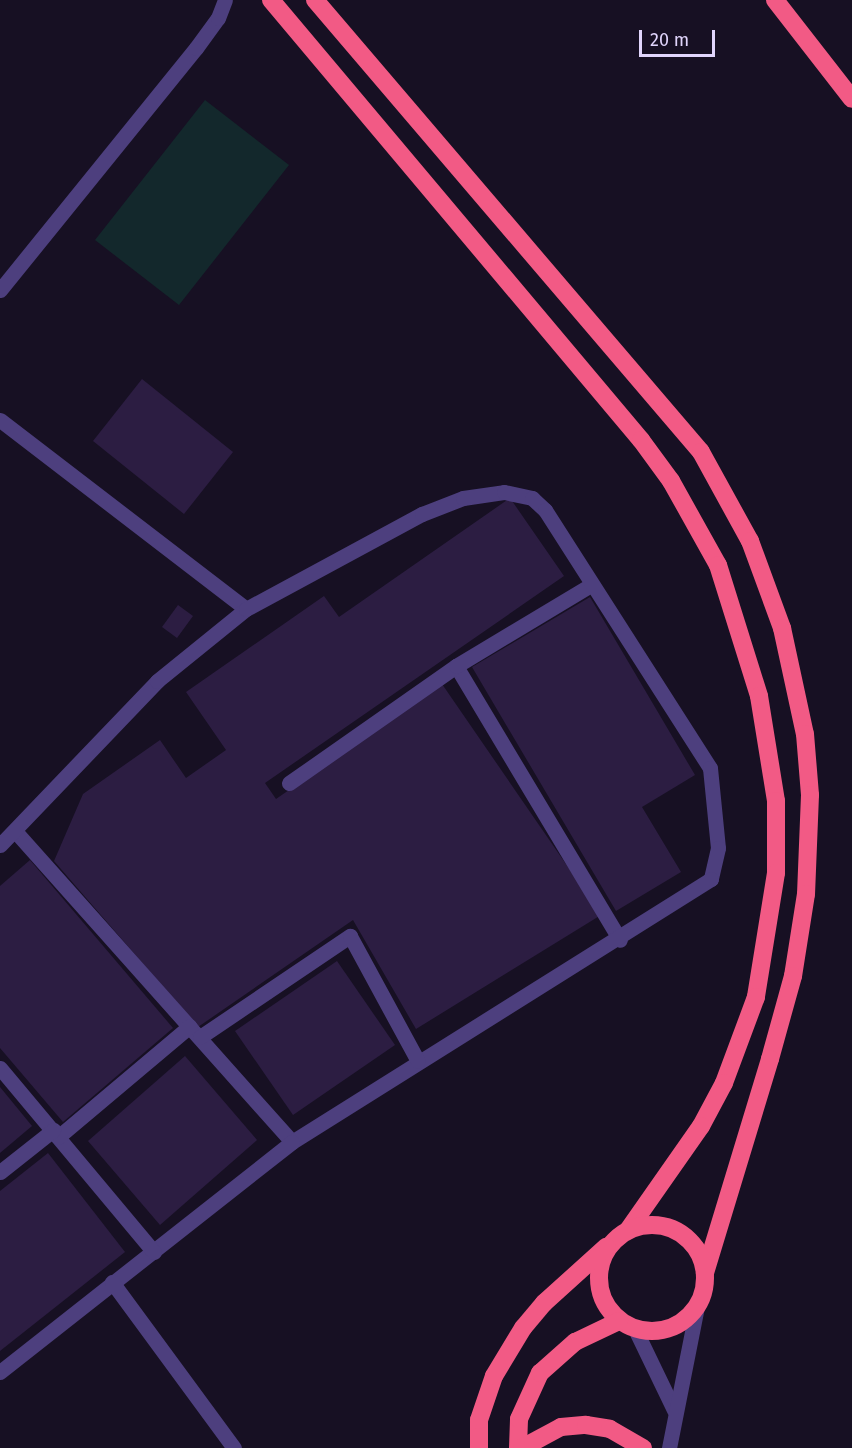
<!DOCTYPE html>
<style>
body{margin:0}
#map{position:relative;width:852px;height:1448px;overflow:hidden;background:#171023;font-family:"Fira Sans",sans-serif}
div>[style]{position:absolute}
[style*='--x']{left:calc(var(--x)*1px);top:calc(var(--y)*1px);width:calc(var(--w)*1px);rotate:calc(var(--a)*1deg)}
.green>*{inset:0;background:#13282c}
.building>*{inset:0;background:#2c1d42}
.minor>*{height:15px;margin:-7.5px;padding:0 7.5px;transform-origin:7.5px;border-radius:7.5px;background:#4d3f7e}
.highway>*{height:18px;margin:-9px;padding:0 9px;transform-origin:9px;border-radius:9px;background:#f25a85}
.highway>.ring{margin:-9px;padding:0;box-sizing:content-box;background:none;border:18px solid #f25a85;border-radius:50%}
span{translate:-50% -50%;white-space:nowrap;text-align:center;line-height:1.15;-webkit-text-stroke:5px #171023;paint-order:stroke}
.scale{position:absolute;left:639px;top:30px;width:76px;height:27px;box-sizing:border-box;border:3px solid #e1d5fc;border-top:0;padding-left:8px;font-size:18px;line-height:21px;white-space:nowrap;color:#e1d5fc;-webkit-text-stroke:4px #171023;paint-order:stroke}
</style>
<div id="map">
<div class="green">
<i style="clip-path:polygon(205px 100px,289px 165px,179px 305px,95px 240px)"></i>
</div>
<div class="building">
<i style="clip-path:polygon(142px 379px,233px 452px,184px 514px,93px 441px)"></i>
<i style="clip-path:polygon(510px 498px,564px 576px,265px 783px,276px 799px,442px 684px,601px 915px,416px 1029px,353px 920px,198px 1027px,54px 861px,83px 794px,160px 740px,186px 778px,226px 750px,186px 692px,324px 596px,339px 617px)"></i>
<i style="clip-path:polygon(590px 597px,695px 775px,642px 807px,681px 872px,616px 911px,472px 667px)"></i>
<i style="clip-path:polygon(178px 605px,193px 616px,177px 638px,162px 627px)"></i>
<i style="clip-path:polygon(30px 860px,173px 1028px,63px 1122px,0 1048px,0 886px)"></i>
<i style="clip-path:polygon(337px 961px,395px 1045px,293px 1115px,235px 1031px)"></i>
<i style="clip-path:polygon(185px 1056px,257px 1140px,160px 1225px,88px 1141px)"></i>
<i style="clip-path:polygon(0 1087px,32px 1126px,0 1153px)"></i>
<i style="clip-path:polygon(48px 1153px,125px 1252px,0 1351px,0 1191px)"></i>
</div>
<div class="minor">
<i style="--x:0;--y:290;--w:311;--a:-51"></i>
<i style="--x:196;--y:48;--w:37;--a:-54"></i>
<i style="--x:218;--y:18;--w:19;--a:-69"></i>
<i style="--x:0;--y:420;--w:310;--a:37.5"></i>
<i style="--x:456;--y:666;--w:319;--a:59.1"></i>
<i style="--x:289;--y:783;--w:204;--a:-35"></i>
<i style="--x:456;--y:666;--w:157;--a:-31"></i>
<i style="--x:15;--y:831;--w:416;--a:48.3"></i>
<i style="--x:0;--y:845;--w:227;--a:-46.2"></i>
<i style="--x:157;--y:681;--w:114;--a:-39"></i>
<i style="--x:246;--y:609;--w:200;--a:-28.4"></i>
<i style="--x:422;--y:514;--w:44;--a:-21.3"></i>
<i style="--x:463;--y:498;--w:41;--a:-8.3"></i>
<i style="--x:504;--y:492;--w:29;--a:12"></i>
<i style="--x:532;--y:498;--w:18;--a:43"></i>
<i style="--x:545;--y:510;--w:306;--a:57.4"></i>
<i style="--x:710;--y:768;--w:80;--a:84.3"></i>
<i style="--x:718;--y:848;--w:32;--a:103"></i>
<i style="--x:711;--y:879;--w:495;--a:147.9"></i>
<i style="--x:292;--y:1142;--w:372;--a:141.8"></i>
<i style="--x:200;--y:1037;--w:181;--a:-34"></i>
<i style="--x:350;--y:936;--w:142;--a:61.5"></i>
<i style="--x:0;--y:1068;--w:240;--a:50.1"></i>
<i style="--x:58;--y:1137;--w:172;--a:-40.1"></i>
<i style="--x:0;--y:1172;--w:68;--a:-38.4"></i>
<i style="--x:112;--y:1282;--w:206;--a:53.7"></i>
<i style="--x:635;--y:1329;--w:90;--a:64.3"></i>
<i style="--x:669;--y:1448;--w:145;--a:-78.8"></i>
</div>
<div class="highway">
<i style="--x:271;--y:0;--w:575;--a:49.94"></i>
<i style="--x:641;--y:440;--w:51;--a:53.8"></i>
<i style="--x:671;--y:481;--w:96;--a:60.8"></i>
<i style="--x:718;--y:565;--w:137;--a:72.6"></i>
<i style="--x:759;--y:696;--w:106;--a:80.8"></i>
<i style="--x:776;--y:801;--w:72;--a:90"></i>
<i style="--x:776;--y:873;--w:126;--a:99.2"></i>
<i style="--x:756;--y:997;--w:92;--a:110.4"></i>
<i style="--x:724;--y:1083;--w:49;--a:118.1"></i>
<i style="--x:701;--y:1126;--w:126;--a:125"></i>
<i style="--x:315;--y:0;--w:594;--a:49.5"></i>
<i style="--x:701;--y:452;--w:102;--a:61.2"></i>
<i style="--x:750;--y:541;--w:93;--a:69.8"></i>
<i style="--x:782;--y:628;--w:108;--a:77.8"></i>
<i style="--x:805;--y:734;--w:61;--a:85.3"></i>
<i style="--x:810;--y:795;--w:99;--a:92.3"></i>
<i style="--x:806;--y:894;--w:83;--a:99"></i>
<i style="--x:793;--y:976;--w:86;--a:105.5"></i>
<i style="--x:770;--y:1059;--w:224;--a:106.9"></i>
<i style="--x:775;--y:0;--w:125;--a:52.1"></i>
<i class="ring" style="left:599px;top:1225px;width:88px;height:88px"></i>
<i style="--x:479;--y:1448;--w:28;--a:-90"></i>
<i style="--x:479;--y:1420;--w:46;--a:-71.2"></i>
<i style="--x:494;--y:1376;--w:56;--a:-58.9"></i>
<i style="--x:523;--y:1328;--w:33;--a:-50"></i>
<i style="--x:544;--y:1303;--w:84;--a:-42.1"></i>
<i style="--x:518;--y:1448;--w:29;--a:-88"></i>
<i style="--x:519;--y:1419;--w:51;--a:-65.5"></i>
<i style="--x:540;--y:1373;--w:47;--a:-41.5"></i>
<i style="--x:575;--y:1342;--w:49;--a:-25.5"></i>
<i style="--x:522;--y:1448;--w:44;--a:-28.3"></i>
<i style="--x:561;--y:1427;--w:25;--a:-5"></i>
<i style="--x:586;--y:1425;--w:24;--a:9"></i>
<i style="--x:610;--y:1429;--w:38;--a:30"></i>
</div>
<div class="scale">20 m</div>
</div>
